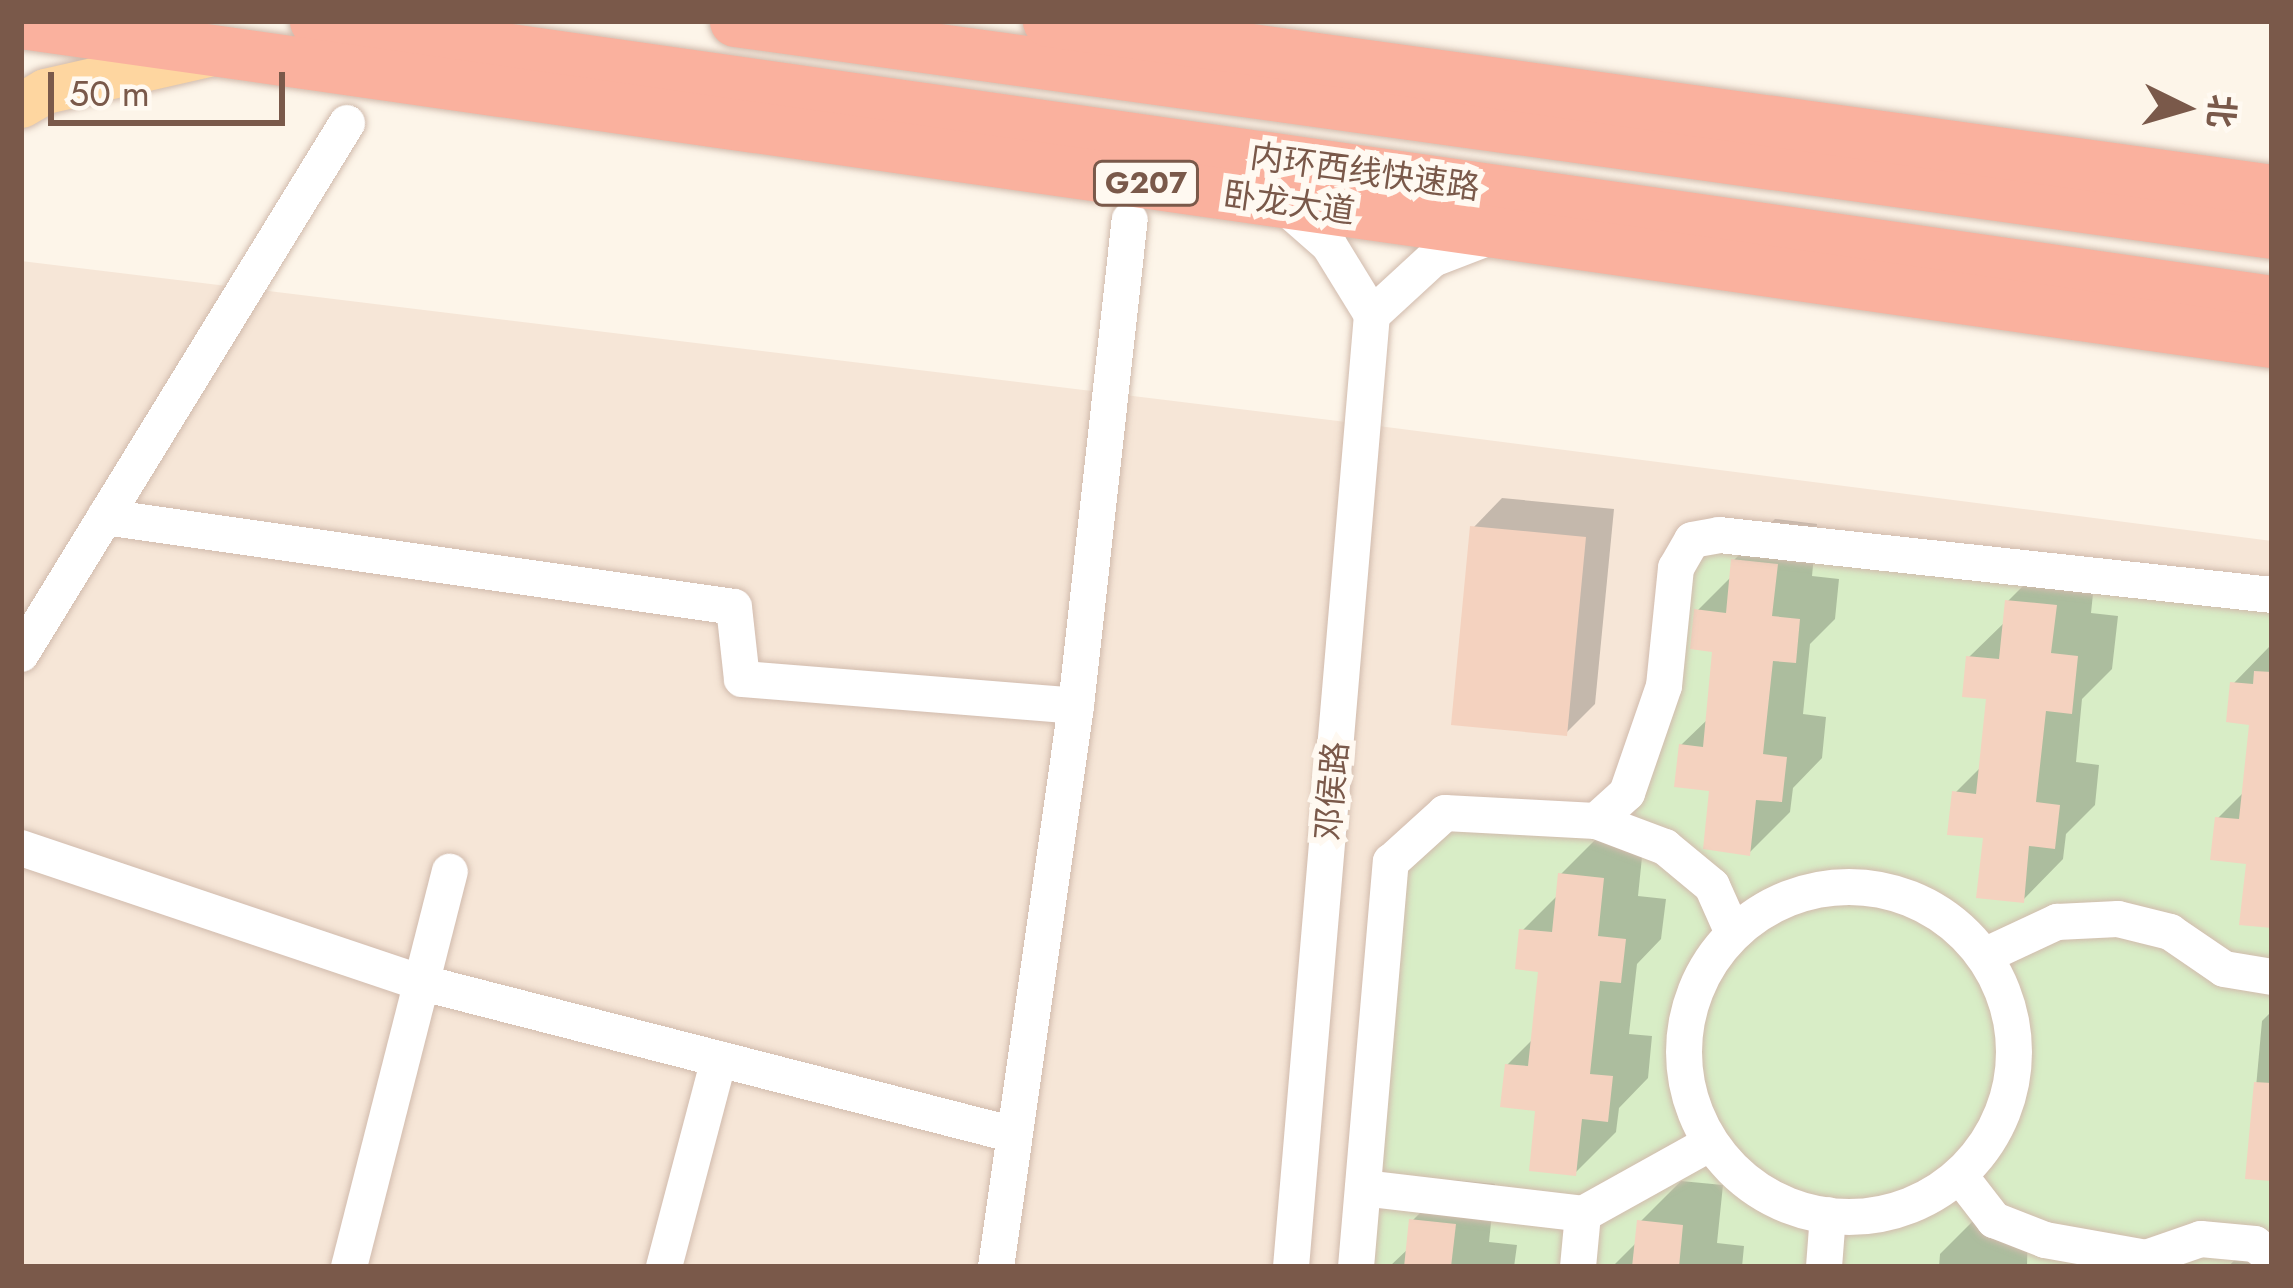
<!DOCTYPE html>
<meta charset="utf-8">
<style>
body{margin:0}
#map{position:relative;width:2293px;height:1288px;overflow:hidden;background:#fdf5e9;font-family:Jost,"Noto Sans SC",sans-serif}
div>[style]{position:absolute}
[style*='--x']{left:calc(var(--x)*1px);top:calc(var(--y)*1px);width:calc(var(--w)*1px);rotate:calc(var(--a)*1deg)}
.residential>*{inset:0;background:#f6e6d7}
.green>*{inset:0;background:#d8edc6}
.shadow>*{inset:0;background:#0003}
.building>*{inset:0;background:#f4d2bf}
.roads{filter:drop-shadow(0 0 3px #d1bbad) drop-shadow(0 0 3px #d1bbad)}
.minor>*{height:36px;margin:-18px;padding:0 18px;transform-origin:18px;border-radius:18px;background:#fff}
.minor>.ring{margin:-18px;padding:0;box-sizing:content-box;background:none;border:36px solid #fff;border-radius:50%}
.major>*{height:45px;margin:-22.5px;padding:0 22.5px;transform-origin:22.5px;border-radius:22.5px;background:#fed6a0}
.highway>*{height:51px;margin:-25.5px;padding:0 25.5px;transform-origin:25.5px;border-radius:25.5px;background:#fab19e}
span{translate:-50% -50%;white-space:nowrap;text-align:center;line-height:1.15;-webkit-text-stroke:12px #fff9f1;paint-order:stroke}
.shield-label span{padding:3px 9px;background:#fff9f1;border:3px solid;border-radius:9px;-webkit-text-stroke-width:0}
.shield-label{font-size:30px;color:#7a594a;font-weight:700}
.street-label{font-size:33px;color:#7a594a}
.frame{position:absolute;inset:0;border:24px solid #7a594a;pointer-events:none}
.north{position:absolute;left:2125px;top:48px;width:120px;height:120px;-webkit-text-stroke:9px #fff9f1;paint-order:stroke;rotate:95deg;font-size:33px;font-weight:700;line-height:48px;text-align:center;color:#7a594a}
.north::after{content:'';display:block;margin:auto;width:42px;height:54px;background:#7a594a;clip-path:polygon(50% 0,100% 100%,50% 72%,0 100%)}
.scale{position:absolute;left:48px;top:72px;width:237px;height:54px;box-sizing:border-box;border:6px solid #7a594a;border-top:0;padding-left:15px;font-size:36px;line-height:42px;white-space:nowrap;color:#7a594a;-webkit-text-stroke:9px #fff9f1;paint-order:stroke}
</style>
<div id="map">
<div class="residential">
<i style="clip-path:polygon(21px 261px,1363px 424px,2272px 541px,2272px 1267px,21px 1267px)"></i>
</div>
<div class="green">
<i style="clip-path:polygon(1692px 540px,2272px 595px,2272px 1267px,1356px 1267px,1391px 862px,1445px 813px,1596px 821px,1627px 793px)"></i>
</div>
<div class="shadow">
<i style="clip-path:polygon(1502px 498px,1614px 509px,1595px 704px,1566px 733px,1473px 528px)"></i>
<i style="clip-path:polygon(1775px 519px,1817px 524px,1812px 576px,1839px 579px,1835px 619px,1810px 644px,1803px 714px,1826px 717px,1822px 758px,1793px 788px,1790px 812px,1749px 853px,1681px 745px,1709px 718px,1716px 649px,1697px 611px,1733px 575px,1734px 560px)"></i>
<i style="clip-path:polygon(2049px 560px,2096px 565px,2091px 613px,2118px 616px,2112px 669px,2082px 699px,2076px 762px,2099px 765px,2095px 805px,2066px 834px,2063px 859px,2023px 900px,1955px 793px,1982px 766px,1989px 697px,1969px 657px,2006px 621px,2008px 601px)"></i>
<i style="clip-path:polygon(2272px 627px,2272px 925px,2249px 861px,2218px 818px,2245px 791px,2252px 722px,2233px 684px,2269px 647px)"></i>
<i style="clip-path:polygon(1602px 833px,1644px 838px,1638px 896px,1666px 899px,1661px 939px,1637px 964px,1629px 1034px,1652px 1036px,1648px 1078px,1619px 1108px,1616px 1132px,1575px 1173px,1507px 1065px,1534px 1038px,1542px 969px,1522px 931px,1559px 894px,1561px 874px)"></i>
<i style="clip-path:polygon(2272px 1011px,2272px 1178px,2248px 1176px,2262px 1021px)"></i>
<i style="clip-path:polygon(1453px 1180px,1495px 1184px,1489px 1242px,1517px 1245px,1514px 1267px,1389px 1267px,1410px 1247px,1412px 1221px)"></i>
<i style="clip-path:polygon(1681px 1181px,1723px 1185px,1717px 1243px,1744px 1246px,1742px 1267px,1612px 1267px,1638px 1241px,1640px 1222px)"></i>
<i style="clip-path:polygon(1981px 1213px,2028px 1218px,2027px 1267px,1939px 1267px,1940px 1254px)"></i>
<i style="clip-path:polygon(2244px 1250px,2272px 1267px,2228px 1267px)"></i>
</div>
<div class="building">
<i style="clip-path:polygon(1470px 526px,1586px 537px,1567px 736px,1451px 725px)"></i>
<i style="clip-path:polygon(1731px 559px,1778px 564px,1772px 616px,1800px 619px,1796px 663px,1773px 661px,1763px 754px,1787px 757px,1782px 802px,1756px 800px,1750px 856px,1703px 849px,1709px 791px,1674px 787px,1679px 744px,1703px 747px,1712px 652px,1690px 649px,1694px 609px,1726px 613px)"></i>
<i style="clip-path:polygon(2005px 600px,2057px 605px,2051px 653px,2078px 656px,2072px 714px,2046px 711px,2036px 802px,2060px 805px,2055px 849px,2029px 846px,2024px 903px,1976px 898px,1983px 838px,1947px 835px,1952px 791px,1976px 794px,1986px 699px,1962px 697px,1966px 656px,1999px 659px)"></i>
<i style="clip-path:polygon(2254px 671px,2272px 672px,2272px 928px,2239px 925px,2246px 864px,2210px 860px,2215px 817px,2239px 819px,2249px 725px,2226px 722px,2230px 682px,2253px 684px)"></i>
<i style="clip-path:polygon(1558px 873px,1604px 878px,1598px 936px,1626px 939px,1621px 983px,1600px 981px,1590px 1074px,1613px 1076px,1608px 1122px,1582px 1119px,1576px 1176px,1529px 1171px,1535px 1111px,1500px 1107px,1505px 1064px,1528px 1066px,1538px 972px,1515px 969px,1519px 929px,1552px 932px)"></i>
<i style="clip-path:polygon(2254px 1082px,2272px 1083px,2272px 1181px,2245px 1179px)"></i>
<i style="clip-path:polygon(1409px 1219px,1456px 1224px,1451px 1267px,1404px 1267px)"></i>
<i style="clip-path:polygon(1637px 1220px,1683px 1225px,1679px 1267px,1632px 1267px)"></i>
</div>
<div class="roads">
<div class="minor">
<i style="--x:1281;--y:203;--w:64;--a:41.2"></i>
<i style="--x:1329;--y:245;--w:82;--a:58.4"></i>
<i style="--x:1372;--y:315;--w:83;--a:-42.6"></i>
<i style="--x:1433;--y:259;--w:66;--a:-21.2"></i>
<i style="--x:105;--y:517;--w:635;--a:8.14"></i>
<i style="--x:734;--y:607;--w:72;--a:83.7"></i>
<i style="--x:742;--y:679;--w:335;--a:4.6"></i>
<i style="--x:21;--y:654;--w:623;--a:-58.45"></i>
<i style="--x:1596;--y:821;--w:74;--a:20.6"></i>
<i style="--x:1665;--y:847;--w:61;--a:39.7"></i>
<i style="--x:1712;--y:886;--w:51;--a:65.9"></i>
<i style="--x:21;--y:848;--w:420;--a:18.6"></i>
<i style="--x:419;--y:982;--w:615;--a:14.4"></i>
<i class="ring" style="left:1684px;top:887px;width:294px;height:294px"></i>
<i style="--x:1984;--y:956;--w:81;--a:-25"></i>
<i style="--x:2057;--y:922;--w:61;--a:-2.8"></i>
<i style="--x:2118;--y:919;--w:54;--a:14"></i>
<i style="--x:2170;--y:932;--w:65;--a:34.4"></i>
<i style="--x:2224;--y:969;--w:49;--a:9.5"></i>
<i style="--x:1960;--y:1176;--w:56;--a:52.3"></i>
<i style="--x:1994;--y:1220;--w:55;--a:21.4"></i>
<i style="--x:2045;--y:1240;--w:103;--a:10.1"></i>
<i style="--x:2146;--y:1258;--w:58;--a:-19.1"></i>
<i style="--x:2201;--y:1239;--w:54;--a:5.3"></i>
<i style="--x:2255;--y:1244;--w:22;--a:39"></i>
<i style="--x:1363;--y:1188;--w:222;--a:6.7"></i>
<i style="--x:1583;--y:1214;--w:144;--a:-29.1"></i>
<i style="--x:349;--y:1267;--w:408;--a:-75.7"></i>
<i style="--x:664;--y:1267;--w:215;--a:-75.2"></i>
<i style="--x:996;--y:1267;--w:567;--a:-81.88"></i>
<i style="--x:1076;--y:706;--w:489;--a:-83.7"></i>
<i style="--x:1291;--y:1267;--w:955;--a:-85.14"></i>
<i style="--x:1356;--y:1267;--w:407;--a:-85.1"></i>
<i style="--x:1391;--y:862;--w:73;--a:-42.2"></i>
<i style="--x:1445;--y:813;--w:151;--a:3"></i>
<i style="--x:1596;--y:821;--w:42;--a:-42.1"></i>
<i style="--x:1627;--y:793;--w:113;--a:-70.9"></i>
<i style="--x:1664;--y:686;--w:119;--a:-84.2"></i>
<i style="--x:1676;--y:568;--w:32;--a:-60"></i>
<i style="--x:1692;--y:540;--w:27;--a:-10"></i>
<i style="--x:1719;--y:535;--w:556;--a:6.19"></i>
<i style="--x:1578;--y:1267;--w:53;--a:-84.6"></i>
<i style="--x:1824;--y:1267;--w:52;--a:-85.6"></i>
</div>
<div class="major">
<i style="--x:21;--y:105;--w:28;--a:-30"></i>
<i style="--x:45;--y:91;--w:167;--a:-12.8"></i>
</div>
<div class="highway">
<i style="--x:315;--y:21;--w:1977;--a:8.14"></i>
<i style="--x:735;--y:21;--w:1552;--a:7.85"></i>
<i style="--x:1048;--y:21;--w:1236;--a:7.86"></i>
<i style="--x:21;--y:23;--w:2273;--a:8.07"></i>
</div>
</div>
<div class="shield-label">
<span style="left:1146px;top:183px">G207</span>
</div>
<div class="street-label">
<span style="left:1365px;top:172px;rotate:8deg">内环西线快速路</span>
<span style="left:1289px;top:203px;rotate:8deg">卧龙大道</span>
<span style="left:1332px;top:791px;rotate:-85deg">邓侯路</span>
</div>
<div class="frame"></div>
<div class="north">北</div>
<div class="scale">50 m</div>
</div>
